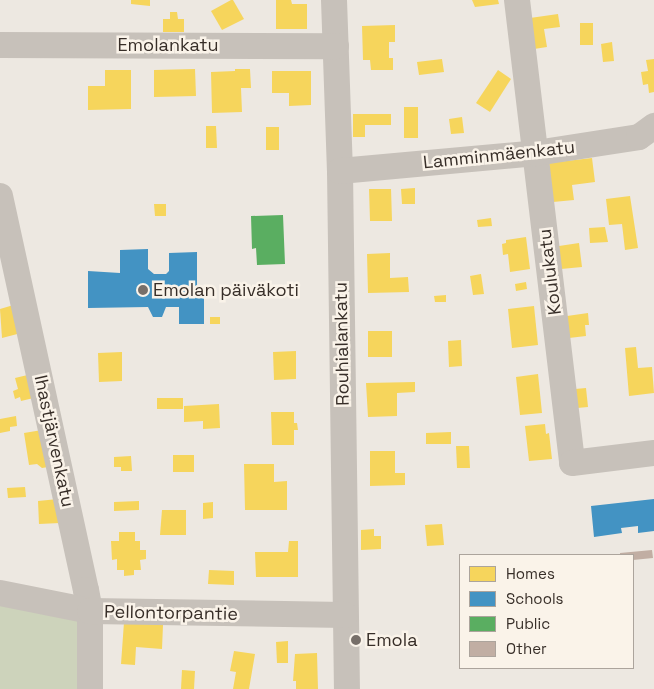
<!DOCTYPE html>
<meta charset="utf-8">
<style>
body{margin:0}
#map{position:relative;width:654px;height:689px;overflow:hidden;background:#ede8e1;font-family:"Space Grotesk",sans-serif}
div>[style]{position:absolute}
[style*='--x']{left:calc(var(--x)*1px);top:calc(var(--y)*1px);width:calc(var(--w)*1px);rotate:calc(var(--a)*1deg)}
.green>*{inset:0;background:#cdd3bb}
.homes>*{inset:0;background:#f6d55c}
.schools>*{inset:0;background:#4393c3}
.public>*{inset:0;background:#5aae61}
.building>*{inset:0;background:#c1aea3}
.minor>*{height:26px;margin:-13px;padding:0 13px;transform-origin:13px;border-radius:13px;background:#c7c1ba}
.dots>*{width:14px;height:14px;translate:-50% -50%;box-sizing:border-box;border:2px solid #faf3e9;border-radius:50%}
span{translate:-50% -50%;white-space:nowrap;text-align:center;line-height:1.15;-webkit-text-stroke:5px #faf3e9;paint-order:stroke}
.street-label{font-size:18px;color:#372e28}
.poi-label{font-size:18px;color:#372e28}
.left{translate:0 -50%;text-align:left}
.legend{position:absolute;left:459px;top:554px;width:175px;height:115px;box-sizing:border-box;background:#faf3e9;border:1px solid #aca49c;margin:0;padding:6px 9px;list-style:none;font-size:15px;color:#372e28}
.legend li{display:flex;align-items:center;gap:10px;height:25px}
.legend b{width:25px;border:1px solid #aca49c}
</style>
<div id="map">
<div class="green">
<i style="clip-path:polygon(0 593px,90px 611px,90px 689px,0 689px)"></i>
</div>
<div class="homes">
<i style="clip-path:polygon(131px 0,150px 0,150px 6px,131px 4px)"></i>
<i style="clip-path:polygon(231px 0,233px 0,244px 19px,222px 30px,211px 11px)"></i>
<i style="clip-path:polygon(276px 0,291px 0,292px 4px,307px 4px,307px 29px,276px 29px)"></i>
<i style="clip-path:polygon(472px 0,498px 0,499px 4px,475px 7px)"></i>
<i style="clip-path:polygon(170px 12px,177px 12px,178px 19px,184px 19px,184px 32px,163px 32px,163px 19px,170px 19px)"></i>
<i style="clip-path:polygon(558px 14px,560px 27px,544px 29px,547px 47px,534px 49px,530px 18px)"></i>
<i style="clip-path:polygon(580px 23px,593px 23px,593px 45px,580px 45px)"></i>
<i style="clip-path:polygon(395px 25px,395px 42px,389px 42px,389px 58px,393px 58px,393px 70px,371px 70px,370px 60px,363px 60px,362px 26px)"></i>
<i style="clip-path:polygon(612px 42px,614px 61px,603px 62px,601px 44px)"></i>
<i style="clip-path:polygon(442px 59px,444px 72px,419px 75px,417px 62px)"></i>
<i style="clip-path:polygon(654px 59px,654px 92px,649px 93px,648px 84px,643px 85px,641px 72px,648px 71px,646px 60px)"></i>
<i style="clip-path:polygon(195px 69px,196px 96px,154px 97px,154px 70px)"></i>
<i style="clip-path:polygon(235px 69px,250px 69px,251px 88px,241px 88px,242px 112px,212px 113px,211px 72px,235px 71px)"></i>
<i style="clip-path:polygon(105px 70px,131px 70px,131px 109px,88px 110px,88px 86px,105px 86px)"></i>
<i style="clip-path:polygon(498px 70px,511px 79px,490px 112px,476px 103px)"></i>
<i style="clip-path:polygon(272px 71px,311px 71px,311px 105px,289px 106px,289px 93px,272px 93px)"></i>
<i style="clip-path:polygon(404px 107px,418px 107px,418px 138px,404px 138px)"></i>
<i style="clip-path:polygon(353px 114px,391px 114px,391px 125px,365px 125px,365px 137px,353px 137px)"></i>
<i style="clip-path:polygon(462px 117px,464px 133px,451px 134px,449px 119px)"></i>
<i style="clip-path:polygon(206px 126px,216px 126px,217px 148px,206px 148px)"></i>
<i style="clip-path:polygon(266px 127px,279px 127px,279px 150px,266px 150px)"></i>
<i style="clip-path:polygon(592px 158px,595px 182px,572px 185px,574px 200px,553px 202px,549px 163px)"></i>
<i style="clip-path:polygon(415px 188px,415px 204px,402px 204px,401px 189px)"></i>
<i style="clip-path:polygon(369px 189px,391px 189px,392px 221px,370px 221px)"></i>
<i style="clip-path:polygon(630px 196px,638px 248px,625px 250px,622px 224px,609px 225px,606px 199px)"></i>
<i style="clip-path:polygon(154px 204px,166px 204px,166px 216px,155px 216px)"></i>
<i style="clip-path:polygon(491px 218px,492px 226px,478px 227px,477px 220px)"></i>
<i style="clip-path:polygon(605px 227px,608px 242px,590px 243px,589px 228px)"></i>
<i style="clip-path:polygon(526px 237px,530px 269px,510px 272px,508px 254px,503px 255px,502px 244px,506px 243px,506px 240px)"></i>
<i style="clip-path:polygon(579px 243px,582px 267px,561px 269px,559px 246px)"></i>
<i style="clip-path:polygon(390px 253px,390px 278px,408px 277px,409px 292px,368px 293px,367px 254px)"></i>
<i style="clip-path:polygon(481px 274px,484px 294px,473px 295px,470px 276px)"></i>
<i style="clip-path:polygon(526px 282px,527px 289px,516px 291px,515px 284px)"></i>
<i style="clip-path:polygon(446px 295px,446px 302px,435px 302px,434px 296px)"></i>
<i style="clip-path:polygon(17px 304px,25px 332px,2px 338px,0 309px)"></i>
<i style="clip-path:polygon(534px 306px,538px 345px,512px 348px,508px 309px)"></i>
<i style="clip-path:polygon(588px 313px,589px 325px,585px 325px,586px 336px,569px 338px,567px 316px)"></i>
<i style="clip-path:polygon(210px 317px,220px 317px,220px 324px,210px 324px)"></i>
<i style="clip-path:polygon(368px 331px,392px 331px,392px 357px,368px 357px)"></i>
<i style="clip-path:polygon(461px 340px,462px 366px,449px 367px,448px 341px)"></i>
<i style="clip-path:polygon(636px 347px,638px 368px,652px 367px,654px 393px,629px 396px,625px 348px)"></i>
<i style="clip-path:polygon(296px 351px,296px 379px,274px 380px,273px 352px)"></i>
<i style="clip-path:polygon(122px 352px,122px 381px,99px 382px,98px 353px)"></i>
<i style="clip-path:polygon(36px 373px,42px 396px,21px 401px,20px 397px,15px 399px,13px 391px,18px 389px,15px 378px)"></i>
<i style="clip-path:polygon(538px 374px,542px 413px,520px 415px,516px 377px)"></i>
<i style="clip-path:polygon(415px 382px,415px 392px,397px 393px,397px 416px,368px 417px,366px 383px)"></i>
<i style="clip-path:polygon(586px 388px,588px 407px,577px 408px,575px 389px)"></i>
<i style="clip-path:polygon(157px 398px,183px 398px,183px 409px,157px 409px)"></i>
<i style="clip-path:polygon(219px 404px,220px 428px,203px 429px,203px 421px,184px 422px,184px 406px)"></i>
<i style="clip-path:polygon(271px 412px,294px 412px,294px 423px,297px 423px,298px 430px,294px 430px,294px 445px,272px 445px)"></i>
<i style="clip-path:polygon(16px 416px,17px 426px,10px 427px,10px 431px,0 433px,0 419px)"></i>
<i style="clip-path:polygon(545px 424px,546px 434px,549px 433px,552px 459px,529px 461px,525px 426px)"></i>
<i style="clip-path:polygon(48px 429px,54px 466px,42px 468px,37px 464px,29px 465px,24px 433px)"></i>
<i style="clip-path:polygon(451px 432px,451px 444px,426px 444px,426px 433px)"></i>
<i style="clip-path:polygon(456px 446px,469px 446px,470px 468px,457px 468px)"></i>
<i style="clip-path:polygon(370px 451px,395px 451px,395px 473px,405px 473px,405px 485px,370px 486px)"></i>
<i style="clip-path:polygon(173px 455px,194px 455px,194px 472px,173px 472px)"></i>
<i style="clip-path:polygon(131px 456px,132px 471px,121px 471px,121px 467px,114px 467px,114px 457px)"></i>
<i style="clip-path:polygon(244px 464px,274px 464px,274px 482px,287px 481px,287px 510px,245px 510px)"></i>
<i style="clip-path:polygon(25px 487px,26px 497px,8px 498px,7px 488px)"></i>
<i style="clip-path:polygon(58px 499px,60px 523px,39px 524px,38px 501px)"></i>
<i style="clip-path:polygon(139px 501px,139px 510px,114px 511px,114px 502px)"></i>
<i style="clip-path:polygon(213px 502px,213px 518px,203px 519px,203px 503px)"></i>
<i style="clip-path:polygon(162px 510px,186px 510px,186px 535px,160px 535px)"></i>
<i style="clip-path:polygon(442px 524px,444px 545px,427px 546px,425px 525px)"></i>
<i style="clip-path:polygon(374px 529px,374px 536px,381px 536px,381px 549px,361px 550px,361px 530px)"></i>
<i style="clip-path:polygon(119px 532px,135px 532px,135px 541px,140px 541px,140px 550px,146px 550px,146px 559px,140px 560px,141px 570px,134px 570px,134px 575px,124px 576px,124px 570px,117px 570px,117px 559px,112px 560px,111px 541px,119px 541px)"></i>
<i style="clip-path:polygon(289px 541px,298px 541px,298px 577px,256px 577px,255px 552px,288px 552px)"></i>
<i style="clip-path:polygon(209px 570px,234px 571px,234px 585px,208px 584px)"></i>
<i style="clip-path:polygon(124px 622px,163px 625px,162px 649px,136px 647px,135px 665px,121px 664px)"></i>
<i style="clip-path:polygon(288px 641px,288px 663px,277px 663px,276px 642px)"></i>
<i style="clip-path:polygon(234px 651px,255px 654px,249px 689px,233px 689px,236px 672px,230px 671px)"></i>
<i style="clip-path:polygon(317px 653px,318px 689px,296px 689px,296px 681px,293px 681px,295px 654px)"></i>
<i style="clip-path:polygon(182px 670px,195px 671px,194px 689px,181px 689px)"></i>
</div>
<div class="schools">
<i style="clip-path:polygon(148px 249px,148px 269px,154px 274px,166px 274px,169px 271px,169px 253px,197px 252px,197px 295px,204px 295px,204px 324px,179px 324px,179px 307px,166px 307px,162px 317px,153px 317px,148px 307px,88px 308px,88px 271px,120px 273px,120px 250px)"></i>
<i style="clip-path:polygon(654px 499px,654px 531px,638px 533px,638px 526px,621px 528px,622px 533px,594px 537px,591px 506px)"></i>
</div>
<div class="public">
<i style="clip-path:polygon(283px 215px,285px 264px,257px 265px,256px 248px,252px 249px,251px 216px)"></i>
</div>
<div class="building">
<i style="clip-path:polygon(652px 550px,653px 558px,633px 560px,633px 555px,620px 555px,620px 553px)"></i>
</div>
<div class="minor">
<i style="--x:334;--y:0;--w:171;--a:88"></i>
<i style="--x:340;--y:171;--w:518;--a:89.23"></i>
<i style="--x:517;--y:0;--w:466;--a:83.2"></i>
<i style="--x:572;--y:463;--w:83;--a:-7"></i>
<i style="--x:0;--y:45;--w:336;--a:0.2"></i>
<i style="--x:340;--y:171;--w:197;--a:-5.2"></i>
<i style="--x:536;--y:153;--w:104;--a:-8.8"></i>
<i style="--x:639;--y:137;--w:19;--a:-36"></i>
<i style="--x:0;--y:196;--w:403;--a:77.7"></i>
<i style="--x:86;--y:590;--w:21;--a:79"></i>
<i style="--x:90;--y:611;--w:78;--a:90"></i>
<i style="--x:0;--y:593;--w:92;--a:11.3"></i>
<i style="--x:90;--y:611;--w:255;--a:0.9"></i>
</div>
<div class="dots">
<i style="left:143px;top:290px;background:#776f69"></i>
<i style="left:356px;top:640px;background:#776f69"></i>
</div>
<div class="street-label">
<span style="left:168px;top:45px">Emolankatu</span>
<span style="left:499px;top:155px;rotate:-6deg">Lamminmäenkatu</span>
<span style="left:550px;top:272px;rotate:-97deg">Koulukatu</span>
<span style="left:342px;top:344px;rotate:-91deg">Rouhialankatu</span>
<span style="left:54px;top:441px;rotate:78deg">Ihastjärvenkatu</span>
<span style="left:171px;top:613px;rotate:1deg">Pellontorpantie</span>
</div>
<div class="poi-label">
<span class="left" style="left:153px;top:290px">Emolan päiväkoti</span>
<span class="left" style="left:366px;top:640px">Emola</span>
</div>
<ul class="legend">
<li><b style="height:14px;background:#f6d55c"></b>Homes</li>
<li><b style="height:14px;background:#4393c3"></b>Schools</li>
<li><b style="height:14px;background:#5aae61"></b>Public</li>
<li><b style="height:14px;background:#c1aea3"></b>Other</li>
</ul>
</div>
